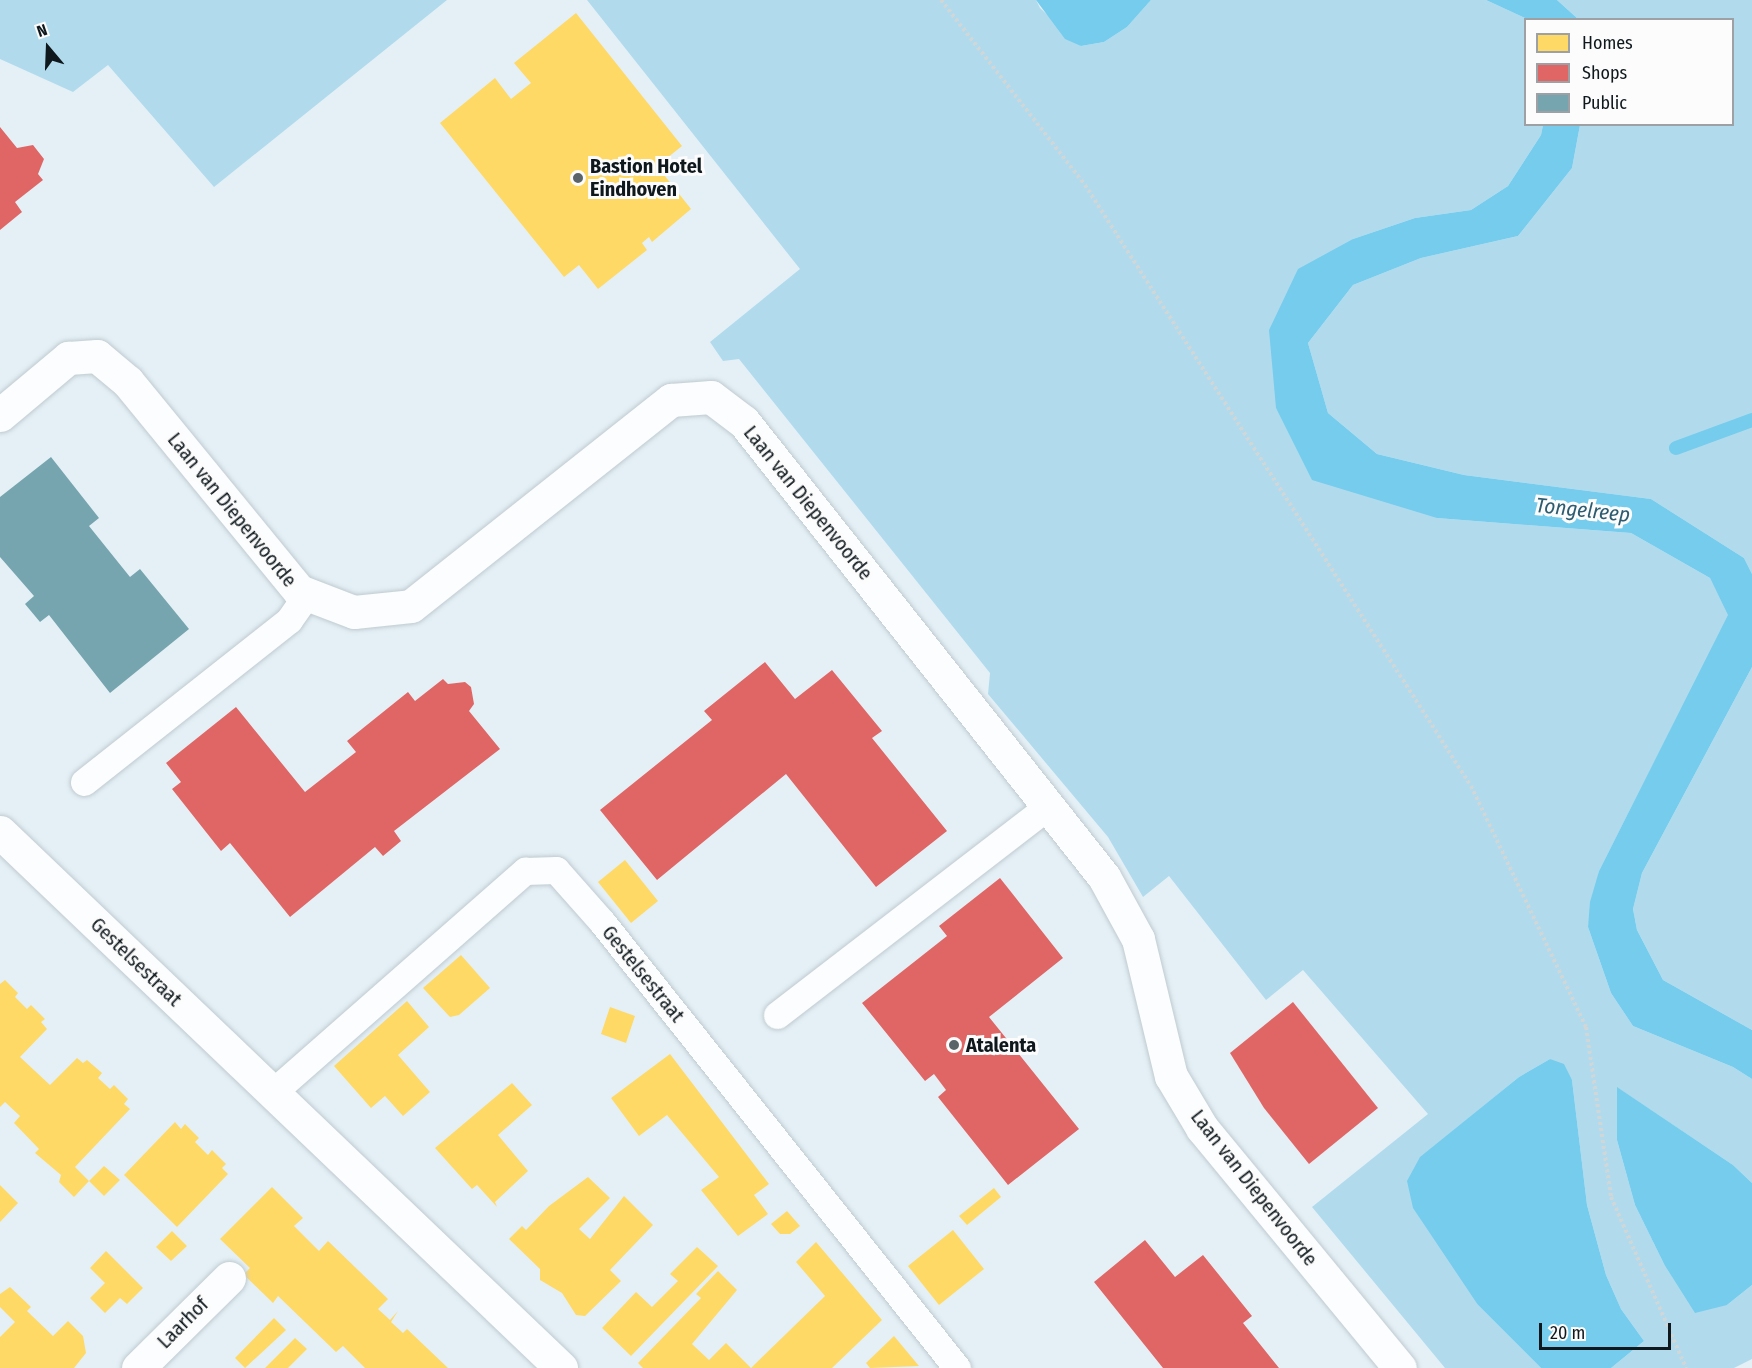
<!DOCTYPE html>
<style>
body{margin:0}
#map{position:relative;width:1752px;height:1368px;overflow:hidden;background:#e4f0f6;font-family:"Fira Sans Condensed",sans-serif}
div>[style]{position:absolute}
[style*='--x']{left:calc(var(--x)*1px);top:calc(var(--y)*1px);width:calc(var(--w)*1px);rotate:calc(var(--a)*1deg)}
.green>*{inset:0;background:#b1dbed}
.water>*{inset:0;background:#75cced}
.homes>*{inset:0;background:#ffd966}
.shops>*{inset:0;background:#e06666}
.public>*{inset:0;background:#76a5af}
.stream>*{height:14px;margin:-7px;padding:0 7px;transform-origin:7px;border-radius:7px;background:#75cced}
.path>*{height:4px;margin-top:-2px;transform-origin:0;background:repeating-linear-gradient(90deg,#d1d6d7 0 3px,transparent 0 6px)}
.roads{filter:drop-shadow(0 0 2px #c0cbd0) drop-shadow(0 0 2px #c0cbd0)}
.lane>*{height:27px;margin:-13.5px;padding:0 13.5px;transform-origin:13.5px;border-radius:13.5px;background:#fbfdfe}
.street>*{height:33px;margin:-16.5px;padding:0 16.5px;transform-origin:16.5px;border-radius:16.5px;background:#fbfdfe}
.dots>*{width:16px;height:16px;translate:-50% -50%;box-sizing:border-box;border:3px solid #fcfcfc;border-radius:50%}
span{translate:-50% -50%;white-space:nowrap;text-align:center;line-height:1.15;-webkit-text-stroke:6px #fcfcfc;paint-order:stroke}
.poi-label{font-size:20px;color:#0f191d;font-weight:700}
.left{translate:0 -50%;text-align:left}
.street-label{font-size:20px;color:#0f191d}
.water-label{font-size:21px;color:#2d5c70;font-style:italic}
.legend{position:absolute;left:1524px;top:18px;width:210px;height:108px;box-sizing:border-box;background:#fcfcfc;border:2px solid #9da1a3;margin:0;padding:8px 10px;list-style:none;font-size:18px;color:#0f191d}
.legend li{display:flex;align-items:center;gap:12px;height:30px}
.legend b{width:30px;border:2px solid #9da1a3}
.north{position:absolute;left:18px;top:18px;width:60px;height:60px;-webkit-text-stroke:4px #fcfcfc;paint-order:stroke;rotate:341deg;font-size:16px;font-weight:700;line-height:24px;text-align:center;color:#0f191d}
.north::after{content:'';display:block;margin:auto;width:21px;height:27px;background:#0f191d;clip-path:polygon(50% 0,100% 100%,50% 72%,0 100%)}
.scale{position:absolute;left:1539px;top:1323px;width:132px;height:27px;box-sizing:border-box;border:3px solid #0f191d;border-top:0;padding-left:8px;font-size:18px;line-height:21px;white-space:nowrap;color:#0f191d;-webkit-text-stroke:4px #fcfcfc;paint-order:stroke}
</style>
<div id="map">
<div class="green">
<i style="clip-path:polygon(0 0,447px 0,214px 187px,108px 65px,73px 92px,0 59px)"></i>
<i style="clip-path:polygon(587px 0,1036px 0,1040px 8px,1081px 46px,1104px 42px,1127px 27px,1151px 0,1486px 0,1527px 19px,1526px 124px,1543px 125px,1541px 135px,1508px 186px,1471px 210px,1415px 218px,1353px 239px,1276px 408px,1437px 518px,1631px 533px,1710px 578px,1729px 615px,1599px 871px,1588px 927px,1611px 993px,1633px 1026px,1733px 1067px,1752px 1079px,1752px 1183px,1733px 1165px,1618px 1088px,1617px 1140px,1635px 1205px,1664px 1264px,1727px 1305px,1752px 1285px,1752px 1359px,1734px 1368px,1611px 1368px,1644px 1341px,1621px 1309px,1606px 1275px,1587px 1205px,1572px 1080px,1550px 1059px,1519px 1077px,1421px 1157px,1478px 1305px,1541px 1368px,1445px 1368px,1312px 1207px,1428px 1114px,1303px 970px,1266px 1000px,1169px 876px,1143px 897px,1108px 837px,988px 694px,990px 673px,739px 359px,723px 361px,710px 342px,800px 269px)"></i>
<i style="clip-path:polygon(1557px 0,1752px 0,1752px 574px,1744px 558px,1651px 499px,1464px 475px,1377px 454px,1328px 413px,1308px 343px,1353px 285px,1421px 258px,1518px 236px,1572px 168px,1580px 125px,1732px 124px,1732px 20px,1578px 19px)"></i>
<i style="clip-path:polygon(1752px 667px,1752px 1030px,1663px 980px,1637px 930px,1633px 909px,1642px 873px)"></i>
</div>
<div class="water">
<i style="clip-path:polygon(1036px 0,1151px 0,1127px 27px,1104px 42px,1081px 46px,1065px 39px)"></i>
<i style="clip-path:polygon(1486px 0,1557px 0,1578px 19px,1527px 19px)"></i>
<i style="clip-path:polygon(1543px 125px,1580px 125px,1572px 168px,1518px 236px,1421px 258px,1353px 285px,1308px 343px,1328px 413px,1377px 454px,1464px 475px,1651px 499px,1744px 558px,1752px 574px,1752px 667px,1642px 873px,1633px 909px,1637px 930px,1663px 980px,1752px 1030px,1752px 1079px,1733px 1067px,1633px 1026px,1611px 993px,1588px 927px,1590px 902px,1599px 871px,1728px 615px,1710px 578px,1631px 533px,1437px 518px,1312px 480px,1276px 408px,1269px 330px,1298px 269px,1353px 239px,1415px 218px,1471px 210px,1508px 186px,1541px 135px)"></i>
<i style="clip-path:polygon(1550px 1059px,1564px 1064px,1572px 1080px,1587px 1205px,1606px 1275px,1621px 1309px,1644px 1341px,1611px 1368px,1541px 1368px,1478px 1305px,1413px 1208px,1407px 1181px,1420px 1157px,1519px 1077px)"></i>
<i style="clip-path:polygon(1617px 1087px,1733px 1165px,1752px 1183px,1752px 1285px,1727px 1305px,1695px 1313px,1664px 1264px,1635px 1205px,1617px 1140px)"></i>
</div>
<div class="homes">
<i style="clip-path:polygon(576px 13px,682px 146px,657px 166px,691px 209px,652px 242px,649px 237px,642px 243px,647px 250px,598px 289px,579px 265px,564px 277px,440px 123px,495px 78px,511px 99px,531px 83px,514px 63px)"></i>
<i style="clip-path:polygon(625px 860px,658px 901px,631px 923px,598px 882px)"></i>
<i style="clip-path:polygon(461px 955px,490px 988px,459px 1015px,450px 1017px,423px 988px)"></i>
<i style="clip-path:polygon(5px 980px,18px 993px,15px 997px,27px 1009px,31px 1005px,45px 1019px,41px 1022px,47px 1029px,20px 1057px,50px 1085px,77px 1058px,83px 1063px,87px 1060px,102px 1073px,98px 1078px,110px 1089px,114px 1085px,128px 1099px,124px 1104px,130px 1109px,75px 1167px,89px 1181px,74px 1197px,59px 1182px,61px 1175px,35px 1153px,39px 1149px,14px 1123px,20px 1116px,5px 1102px,0 1107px,0 984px)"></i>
<i style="clip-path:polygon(407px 1001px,429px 1027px,398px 1055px,430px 1092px,403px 1116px,385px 1096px,371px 1108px,334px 1066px)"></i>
<i style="clip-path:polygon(610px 1007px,635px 1016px,626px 1043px,601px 1034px)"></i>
<i style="clip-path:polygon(670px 1054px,769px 1184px,754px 1195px,768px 1214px,738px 1236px,701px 1190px,719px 1177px,667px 1115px,639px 1136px,611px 1098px)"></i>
<i style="clip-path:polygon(512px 1083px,532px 1105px,498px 1135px,528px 1171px,495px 1202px,497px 1207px,477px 1185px,472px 1189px,435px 1148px)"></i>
<i style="clip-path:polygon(175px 1122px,181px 1129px,185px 1124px,199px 1138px,195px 1142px,208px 1155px,212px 1150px,226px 1164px,222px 1168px,228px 1174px,177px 1227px,124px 1175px)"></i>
<i style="clip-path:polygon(104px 1166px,120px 1180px,104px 1196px,89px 1181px)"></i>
<i style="clip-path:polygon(588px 1177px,610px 1198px,579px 1229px,590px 1239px,624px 1196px,653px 1225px,610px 1270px,621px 1281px,585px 1316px,576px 1315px,562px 1293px,540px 1280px,540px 1269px,509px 1239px,522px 1226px,526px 1230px,549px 1206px)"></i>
<i style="clip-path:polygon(0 1185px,18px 1203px,0 1222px)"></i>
<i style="clip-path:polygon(272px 1187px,303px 1218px,294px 1226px,319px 1251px,328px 1241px,388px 1299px,378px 1309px,390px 1320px,398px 1311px,391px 1322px,403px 1333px,407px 1329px,448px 1368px,365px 1368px,343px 1346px,336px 1352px,278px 1296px,273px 1303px,240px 1271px,245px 1273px,250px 1268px,220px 1239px)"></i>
<i style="clip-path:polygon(994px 1188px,1001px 1197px,967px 1225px,959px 1216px)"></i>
<i style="clip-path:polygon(787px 1211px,800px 1226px,790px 1234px,780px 1234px,771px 1224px)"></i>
<i style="clip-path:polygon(953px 1230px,984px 1269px,939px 1305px,908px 1266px)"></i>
<i style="clip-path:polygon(172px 1231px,187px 1246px,171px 1261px,156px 1247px)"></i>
<i style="clip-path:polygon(816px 1242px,882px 1320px,832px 1368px,643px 1368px,638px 1363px,701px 1298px,696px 1294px,718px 1271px,737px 1290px,692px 1344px,709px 1360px,726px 1343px,751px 1368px,825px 1296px,796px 1262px)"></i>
<i style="clip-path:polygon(697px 1247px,718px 1266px,631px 1356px,602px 1328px,636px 1292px,652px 1307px,678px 1281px,670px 1274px)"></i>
<i style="clip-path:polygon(106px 1251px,143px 1288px,127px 1304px,120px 1298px,105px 1313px,90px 1298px,105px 1283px,90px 1268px)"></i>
<i style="clip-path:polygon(10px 1287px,31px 1307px,27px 1311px,53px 1336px,68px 1321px,83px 1336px,86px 1353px,74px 1368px,0 1368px,0 1337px,15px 1322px,0 1307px,0 1294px)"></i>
<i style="clip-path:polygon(274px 1318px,286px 1330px,245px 1368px,235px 1358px)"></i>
<i style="clip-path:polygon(894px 1336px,919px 1366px,870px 1368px,866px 1363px)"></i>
<i style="clip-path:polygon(295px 1338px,307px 1349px,288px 1368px,265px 1368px)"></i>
</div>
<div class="shops">
<i style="clip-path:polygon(0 127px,17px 148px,33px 145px,44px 159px,38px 174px,43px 180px,15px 202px,22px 212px,0 230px)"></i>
<i style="clip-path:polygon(765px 662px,795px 699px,832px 670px,882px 731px,872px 738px,947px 831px,876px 887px,786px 774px,657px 880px,600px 810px,712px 720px,704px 711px)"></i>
<i style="clip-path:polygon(443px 679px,448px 684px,465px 682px,471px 687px,474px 704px,469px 711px,500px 749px,394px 831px,401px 841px,383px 856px,375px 847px,290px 917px,230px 843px,221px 851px,172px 789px,181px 782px,166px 763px,236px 707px,305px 792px,356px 752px,347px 741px,408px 692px,415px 701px)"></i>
<i style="clip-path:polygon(1000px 878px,1063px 958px,989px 1017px,1079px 1129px,1008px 1185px,938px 1097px,946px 1090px,934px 1074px,925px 1081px,862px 1003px,947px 936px,939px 926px)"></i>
<i style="clip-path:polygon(1293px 1002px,1378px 1108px,1309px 1164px,1264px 1108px,1230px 1053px)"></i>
<i style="clip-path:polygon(1145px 1240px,1175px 1277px,1203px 1255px,1252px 1316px,1243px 1323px,1279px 1368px,1163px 1368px,1094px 1282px)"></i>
</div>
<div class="public">
<i style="clip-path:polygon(51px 457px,99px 518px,89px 526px,130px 577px,140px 569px,189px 629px,110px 693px,49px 615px,40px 622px,25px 604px,34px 596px,0 557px,0 497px)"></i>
</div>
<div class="stream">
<i style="--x:1676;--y:448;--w:81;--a:-20.2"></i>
</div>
<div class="path">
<i style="--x:941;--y:0;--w:234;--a:52.1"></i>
<i style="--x:1085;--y:185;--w:714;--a:57.29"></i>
<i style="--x:1471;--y:786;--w:267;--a:64.5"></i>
<i style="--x:1586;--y:1027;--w:172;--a:81.6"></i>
<i style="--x:1611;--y:1197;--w:187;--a:66.3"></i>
</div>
<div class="roads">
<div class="lane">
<i style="--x:84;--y:782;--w:261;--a:-38.3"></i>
<i style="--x:289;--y:620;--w:32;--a:-55"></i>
<i style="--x:777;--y:1015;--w:344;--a:-37.6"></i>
<i style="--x:272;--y:1093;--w:337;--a:-41.3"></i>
<i style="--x:525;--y:871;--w:31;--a:-2"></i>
<i style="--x:556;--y:870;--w:69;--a:48.5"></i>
<i style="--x:602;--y:922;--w:570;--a:51.48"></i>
</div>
<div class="street">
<i style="--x:0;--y:415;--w:89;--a:-40"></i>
<i style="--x:68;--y:358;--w:29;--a:-4"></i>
<i style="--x:97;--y:356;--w:40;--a:40"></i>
<i style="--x:128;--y:382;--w:270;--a:50.7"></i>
<i style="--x:299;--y:591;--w:59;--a:20.9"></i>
<i style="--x:354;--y:612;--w:57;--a:-6"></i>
<i style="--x:411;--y:606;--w:332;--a:-38.4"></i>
<i style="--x:671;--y:400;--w:40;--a:-4.3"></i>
<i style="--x:711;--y:397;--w:41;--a:37.1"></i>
<i style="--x:744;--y:422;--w:580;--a:51.65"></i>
<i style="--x:1104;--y:877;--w:71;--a:61.3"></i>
<i style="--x:1138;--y:939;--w:141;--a:76.5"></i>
<i style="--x:1171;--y:1076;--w:61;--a:59.2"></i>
<i style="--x:1202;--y:1128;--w:311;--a:50.5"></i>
<i style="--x:0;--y:832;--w:776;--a:43.69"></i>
<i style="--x:138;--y:1368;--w:128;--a:-44.7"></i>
</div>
</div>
<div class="dots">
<i style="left:578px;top:178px;background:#5a6469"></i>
<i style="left:954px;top:1045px;background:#5a6469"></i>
</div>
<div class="poi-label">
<span class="left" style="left:590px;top:178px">Bastion Hotel<br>Eindhoven</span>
<span class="left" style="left:966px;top:1045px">Atalenta</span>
</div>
<div class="street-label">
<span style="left:808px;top:503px;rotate:51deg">Laan van Diepenvoorde</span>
<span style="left:232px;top:510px;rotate:51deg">Laan van Diepenvoorde</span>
<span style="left:136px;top:962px;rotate:44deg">Gestelsestraat</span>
<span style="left:643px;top:974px;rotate:51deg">Gestelsestraat</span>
<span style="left:1254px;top:1188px;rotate:52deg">Laan van Diepenvoorde</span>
<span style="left:183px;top:1323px;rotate:-45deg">Laarhof</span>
</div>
<div class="water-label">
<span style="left:1583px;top:510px;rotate:6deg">Tongelreep</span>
</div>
<ul class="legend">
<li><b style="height:16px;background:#ffd966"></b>Homes</li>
<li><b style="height:16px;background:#e06666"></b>Shops</li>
<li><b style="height:16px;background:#76a5af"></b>Public</li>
</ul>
<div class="north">N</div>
<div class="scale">20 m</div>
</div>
